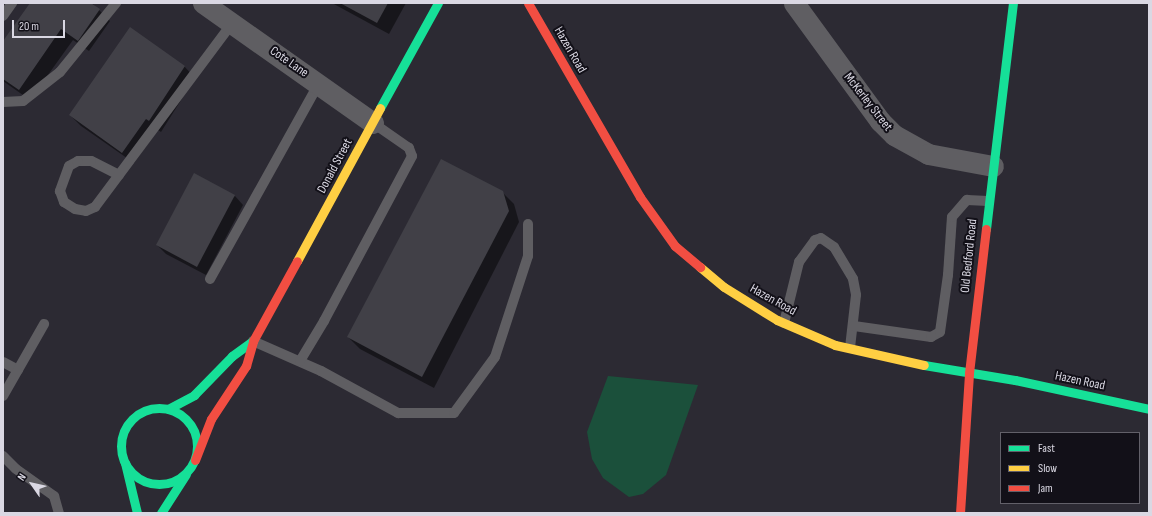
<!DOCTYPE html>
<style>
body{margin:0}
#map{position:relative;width:1152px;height:516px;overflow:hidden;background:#2c2a33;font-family:"Sofia Sans Condensed",sans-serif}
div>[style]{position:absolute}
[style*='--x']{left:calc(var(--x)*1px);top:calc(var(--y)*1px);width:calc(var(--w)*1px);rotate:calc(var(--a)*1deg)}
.green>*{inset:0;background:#1b503b}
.shadow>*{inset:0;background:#0007}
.building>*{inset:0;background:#414047}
.lane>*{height:10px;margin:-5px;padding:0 5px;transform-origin:5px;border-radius:5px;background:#5f5e62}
.street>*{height:21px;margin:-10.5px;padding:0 10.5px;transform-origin:10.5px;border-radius:10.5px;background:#5f5e62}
.fast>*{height:9px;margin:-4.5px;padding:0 4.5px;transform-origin:4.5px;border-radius:4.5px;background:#16e098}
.fast>.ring{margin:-4.5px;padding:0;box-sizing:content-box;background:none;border:9px solid #16e098;border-radius:50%}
.slow>*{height:9px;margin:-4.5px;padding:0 4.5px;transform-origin:4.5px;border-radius:4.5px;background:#ffcf43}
.jam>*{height:9px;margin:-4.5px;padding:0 4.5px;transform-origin:4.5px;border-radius:4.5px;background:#f24e42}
span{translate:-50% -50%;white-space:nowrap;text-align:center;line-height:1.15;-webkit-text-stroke:4px #121018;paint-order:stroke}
.street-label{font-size:13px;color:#dad8e3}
.frame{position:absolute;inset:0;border:4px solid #dad8e3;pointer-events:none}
.legend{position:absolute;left:1000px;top:432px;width:140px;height:72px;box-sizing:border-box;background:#121018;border:1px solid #626069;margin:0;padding:5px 7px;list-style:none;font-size:12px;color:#dad8e3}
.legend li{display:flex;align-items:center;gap:8px;height:20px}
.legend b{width:20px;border:1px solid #626069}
.north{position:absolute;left:12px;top:464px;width:40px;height:40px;-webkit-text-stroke:3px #121018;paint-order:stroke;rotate:304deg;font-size:11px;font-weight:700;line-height:16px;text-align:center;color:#dad8e3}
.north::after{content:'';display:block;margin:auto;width:14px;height:18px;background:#dad8e3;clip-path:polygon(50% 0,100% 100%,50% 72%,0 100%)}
.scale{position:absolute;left:12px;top:20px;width:53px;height:18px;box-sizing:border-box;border:2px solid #dad8e3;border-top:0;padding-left:5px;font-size:12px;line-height:14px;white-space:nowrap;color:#dad8e3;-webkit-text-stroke:3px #121018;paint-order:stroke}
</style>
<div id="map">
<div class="green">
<i style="clip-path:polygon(608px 376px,698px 385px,666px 475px,643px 494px,629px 497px,603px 478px,592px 459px,587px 432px)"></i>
</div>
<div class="shadow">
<i style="clip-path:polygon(31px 3px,92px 3px,110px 21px,89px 51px,73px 40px,30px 100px,3px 81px,3px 43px)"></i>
<i style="clip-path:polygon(332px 3px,406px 3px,389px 34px)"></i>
<i style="clip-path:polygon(184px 66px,195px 78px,161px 132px,158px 130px,134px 163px,81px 126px,70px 115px)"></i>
<i style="clip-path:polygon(502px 192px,514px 204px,519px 222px,434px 388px,360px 349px,348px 337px)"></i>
<i style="clip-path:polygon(235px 196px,243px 205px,206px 275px,166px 254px,157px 245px)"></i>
</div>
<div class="building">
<i style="clip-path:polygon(30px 3px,91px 3px,100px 9px,78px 41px,61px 29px,19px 90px,3px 79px,3px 41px)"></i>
<i style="clip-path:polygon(340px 3px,388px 3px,377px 23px)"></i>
<i style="clip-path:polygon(130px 27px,185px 66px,149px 121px,146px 119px,122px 153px,69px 115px)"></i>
<i style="clip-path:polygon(441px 159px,503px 191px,509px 211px,422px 377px,347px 337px)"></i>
<i style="clip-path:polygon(194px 173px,235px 195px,197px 267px,156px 245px)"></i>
</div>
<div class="lane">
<i style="--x:3;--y:16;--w:16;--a:-55"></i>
<i style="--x:3;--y:102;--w:20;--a:-3"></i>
<i style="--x:23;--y:101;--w:47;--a:-38.1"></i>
<i style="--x:60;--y:72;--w:89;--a:-50.9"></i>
<i style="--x:119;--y:175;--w:31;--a:-153"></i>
<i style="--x:91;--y:161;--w:13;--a:180"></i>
<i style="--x:78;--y:161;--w:10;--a:151"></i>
<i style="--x:69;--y:166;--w:27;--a:110"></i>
<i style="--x:60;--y:191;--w:12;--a:70"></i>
<i style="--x:64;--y:202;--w:13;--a:32"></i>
<i style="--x:75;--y:209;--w:11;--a:10"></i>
<i style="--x:86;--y:211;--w:10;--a:-24"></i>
<i style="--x:95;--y:207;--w:229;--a:-53.3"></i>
<i style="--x:210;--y:279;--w:224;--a:-60.9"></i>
<i style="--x:784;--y:323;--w:63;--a:-76.2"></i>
<i style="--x:799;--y:262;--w:27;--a:-54"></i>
<i style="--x:815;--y:240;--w:6;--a:-18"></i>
<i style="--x:821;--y:238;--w:16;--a:35"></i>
<i style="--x:834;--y:247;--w:37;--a:59"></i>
<i style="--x:853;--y:279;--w:16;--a:79"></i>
<i style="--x:856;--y:295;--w:53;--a:96.5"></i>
<i style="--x:854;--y:326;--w:78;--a:8.1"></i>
<i style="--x:931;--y:337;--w:10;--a:-29"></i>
<i style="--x:940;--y:332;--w:58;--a:-82"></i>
<i style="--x:948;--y:275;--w:58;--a:-86.1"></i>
<i style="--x:952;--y:217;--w:23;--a:-49"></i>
<i style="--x:967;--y:200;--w:21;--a:3"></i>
<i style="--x:253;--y:341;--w:74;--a:23.8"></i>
<i style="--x:321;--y:371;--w:88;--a:28.6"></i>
<i style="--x:398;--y:413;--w:56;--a:0"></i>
<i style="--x:454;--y:413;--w:69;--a:-53.8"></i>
<i style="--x:495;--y:357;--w:106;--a:-71.9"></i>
<i style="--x:528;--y:256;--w:32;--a:-90"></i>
<i style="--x:300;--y:361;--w:47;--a:-59"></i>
<i style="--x:324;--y:321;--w:187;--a:-61.9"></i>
<i style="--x:412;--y:156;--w:9;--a:-111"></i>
<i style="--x:409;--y:148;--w:44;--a:-145.2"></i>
<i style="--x:3;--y:362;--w:17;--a:28"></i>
<i style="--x:3;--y:396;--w:83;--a:-60.3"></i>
<i style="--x:3;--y:456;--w:18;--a:45"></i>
<i style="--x:16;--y:469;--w:47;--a:35.4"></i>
<i style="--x:54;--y:496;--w:18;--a:74"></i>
</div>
<div class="street">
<i style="--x:203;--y:3;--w:208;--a:35.2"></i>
<i style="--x:794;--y:3;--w:146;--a:53.9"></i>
<i style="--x:880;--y:121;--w:20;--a:45"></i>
<i style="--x:894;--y:135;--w:39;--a:29"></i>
<i style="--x:928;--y:154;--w:66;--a:10.5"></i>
</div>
<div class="fast">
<i style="--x:380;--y:108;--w:120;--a:-61.1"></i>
<i style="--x:986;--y:229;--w:228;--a:-83.2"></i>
<i style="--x:924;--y:365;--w:92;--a:9.4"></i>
<i style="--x:1015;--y:380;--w:137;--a:12.2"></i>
<i class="ring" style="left:121px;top:408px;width:67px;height:67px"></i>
<i style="--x:168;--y:409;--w:30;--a:-28"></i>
<i style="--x:194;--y:395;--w:54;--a:-45.7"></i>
<i style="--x:232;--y:356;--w:26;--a:-36"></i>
<i style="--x:125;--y:463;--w:51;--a:76.5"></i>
<i style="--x:161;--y:513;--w:46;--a:-57.3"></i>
</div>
<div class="slow">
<i style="--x:297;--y:261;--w:174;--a:-61.5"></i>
<i style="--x:700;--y:267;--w:31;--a:40"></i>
<i style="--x:724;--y:287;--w:62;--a:31.9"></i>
<i style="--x:777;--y:320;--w:63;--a:23.3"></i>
<i style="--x:835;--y:345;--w:91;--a:12.7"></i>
</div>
<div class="jam">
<i style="--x:528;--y:3;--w:224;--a:60"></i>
<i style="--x:640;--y:197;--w:60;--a:54.5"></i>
<i style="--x:675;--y:246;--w:33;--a:40"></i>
<i style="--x:195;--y:460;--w:44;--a:-68.7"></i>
<i style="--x:211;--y:419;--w:64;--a:-56.6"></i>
<i style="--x:246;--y:366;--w:26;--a:-74"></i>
<i style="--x:253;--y:341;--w:91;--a:-61.2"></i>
<i style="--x:960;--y:513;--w:140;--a:-86.3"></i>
<i style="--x:969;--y:373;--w:145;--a:-83.3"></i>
</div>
<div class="street-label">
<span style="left:570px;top:50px;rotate:60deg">Hazen Road</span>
<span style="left:289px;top:62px;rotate:35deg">Cote Lane</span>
<span style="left:868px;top:102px;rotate:52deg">McKerley Street</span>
<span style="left:335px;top:166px;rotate:-62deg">Donald Street</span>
<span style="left:969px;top:256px;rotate:-84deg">Old Bedford Road</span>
<span style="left:773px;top:300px;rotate:29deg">Hazen Road</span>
<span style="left:1080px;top:381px;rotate:12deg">Hazen Road</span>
</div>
<div class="frame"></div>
<ul class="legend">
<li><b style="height:5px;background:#16e098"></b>Fast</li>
<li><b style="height:5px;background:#ffcf43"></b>Slow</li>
<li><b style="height:5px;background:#f24e42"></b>Jam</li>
</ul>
<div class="north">N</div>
<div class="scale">20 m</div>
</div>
